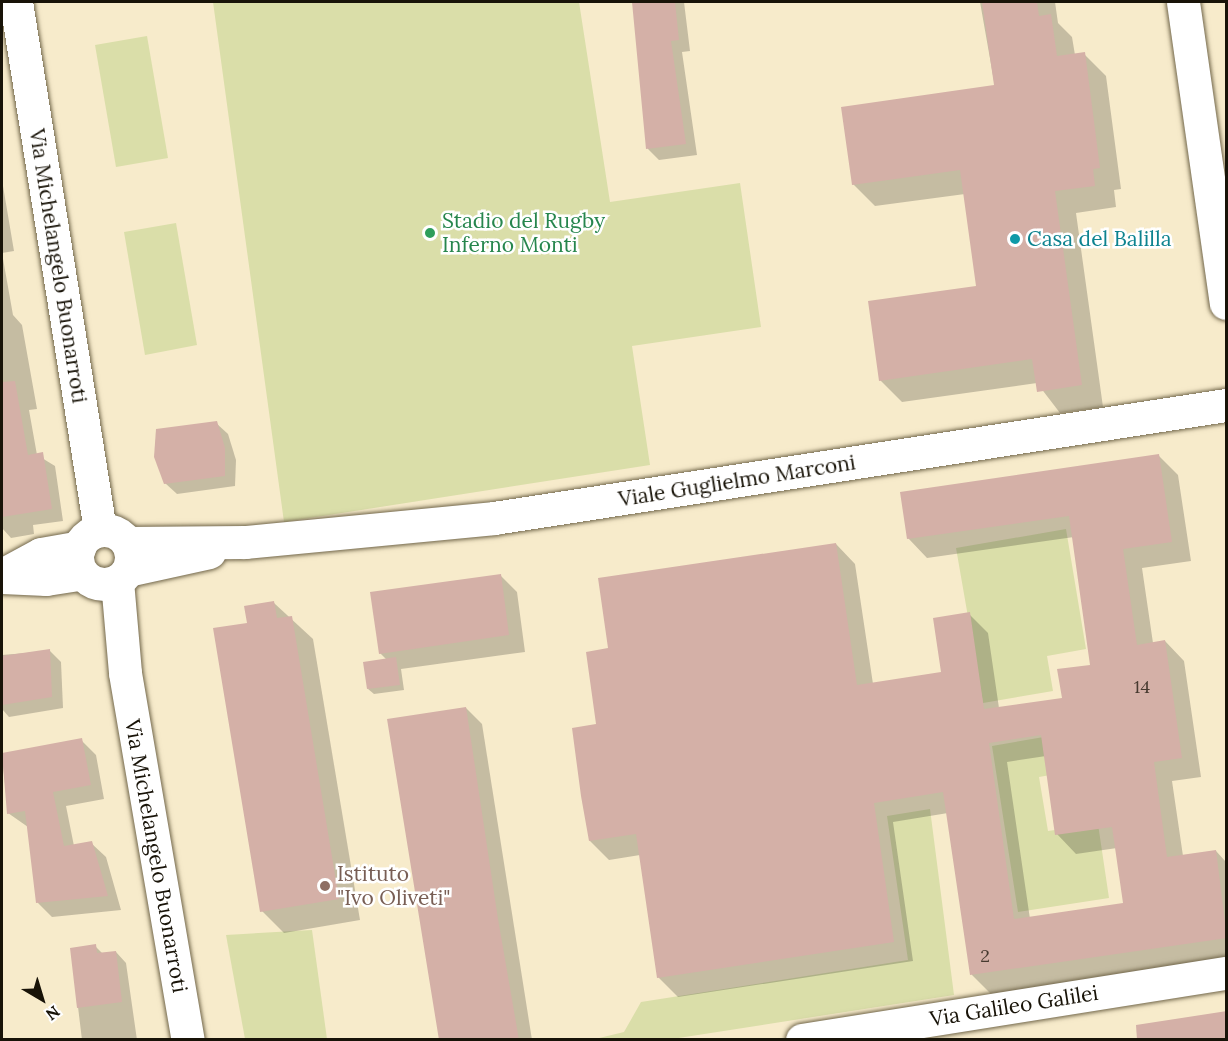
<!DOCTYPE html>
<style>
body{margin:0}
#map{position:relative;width:1228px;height:1041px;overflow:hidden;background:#f7ebcb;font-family:Lora,serif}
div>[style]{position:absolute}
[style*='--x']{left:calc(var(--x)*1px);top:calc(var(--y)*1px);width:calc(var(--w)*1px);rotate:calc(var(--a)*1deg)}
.green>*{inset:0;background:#dadea9}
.shadow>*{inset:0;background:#0003}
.building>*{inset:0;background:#d4b0a7}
.roads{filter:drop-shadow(0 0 2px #72674b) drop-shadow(0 0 2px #72674b)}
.minor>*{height:33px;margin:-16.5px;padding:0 16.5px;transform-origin:16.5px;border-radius:16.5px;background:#fff}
.minor>.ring{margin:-16.5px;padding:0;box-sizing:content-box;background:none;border:33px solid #fff;border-radius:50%}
.dots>*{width:16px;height:16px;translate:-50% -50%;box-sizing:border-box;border:3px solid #fff;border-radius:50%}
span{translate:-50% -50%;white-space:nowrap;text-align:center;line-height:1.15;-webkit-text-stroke:5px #fff;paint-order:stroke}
.number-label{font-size:18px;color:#473a30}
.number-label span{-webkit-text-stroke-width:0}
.leisure-label{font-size:21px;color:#27864d}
.left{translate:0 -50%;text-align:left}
.culture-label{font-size:21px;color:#0d838f}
.street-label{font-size:21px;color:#181308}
.education-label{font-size:21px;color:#785e54}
.frame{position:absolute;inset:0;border:3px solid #181308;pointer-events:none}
.north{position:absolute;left:12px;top:969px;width:60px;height:60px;-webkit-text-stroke:4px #fff;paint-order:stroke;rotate:142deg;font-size:16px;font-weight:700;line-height:24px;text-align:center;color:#181308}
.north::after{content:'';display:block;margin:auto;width:21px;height:27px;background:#181308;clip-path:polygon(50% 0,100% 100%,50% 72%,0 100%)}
</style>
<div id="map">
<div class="green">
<i style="clip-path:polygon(213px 2px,579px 2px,610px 202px,740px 183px,761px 327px,632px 346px,650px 465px,284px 522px)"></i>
<i style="clip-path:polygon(147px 36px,168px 158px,116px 167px,95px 45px)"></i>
<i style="clip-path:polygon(176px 223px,197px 345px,145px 355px,124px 232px)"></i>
<i style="clip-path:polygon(1066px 529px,1086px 649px,1047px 656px,1053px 691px,983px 703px,956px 548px)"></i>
<i style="clip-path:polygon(1067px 733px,1073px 771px,1039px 777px,1048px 831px,1098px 824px,1109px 898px,1018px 912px,992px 746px)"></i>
<i style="clip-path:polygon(930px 809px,954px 995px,672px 1039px,595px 1039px,624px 1032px,641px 1002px,908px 960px,887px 816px)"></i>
<i style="clip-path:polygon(312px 930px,327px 1039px,245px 1039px,226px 935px)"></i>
</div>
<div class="shadow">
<i style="clip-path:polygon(633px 2px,684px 2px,690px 51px,682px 52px,697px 155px,659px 160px,648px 149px)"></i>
<i style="clip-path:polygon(980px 2px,1055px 2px,1058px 23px,1072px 37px,1075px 55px,1084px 54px,1106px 76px,1121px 189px,1114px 190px,1116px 207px,1076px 213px,1103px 407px,1060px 413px,1037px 383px,902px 402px,880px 380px,978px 288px,965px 194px,875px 206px,853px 184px,995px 87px)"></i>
<i style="clip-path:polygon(2px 180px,14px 251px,2px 253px,13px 315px,22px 325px,37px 409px,29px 410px,37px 455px,55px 466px,63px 521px,33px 525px,34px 534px,11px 538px,2px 528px)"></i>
<i style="clip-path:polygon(216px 423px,228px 434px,236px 460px,235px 486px,177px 494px,165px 483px)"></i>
<i style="clip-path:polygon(evenodd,1158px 455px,1178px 475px,1191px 561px,1142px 568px,1153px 643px,1165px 641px,1184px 661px,1201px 777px,1172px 781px,1183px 856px,1216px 851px,1226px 862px,1226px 959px,991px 994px,972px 975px,948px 813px,893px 822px,913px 961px,678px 997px,658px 977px,640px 855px,609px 860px,590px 841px,609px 649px,836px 544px,855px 564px,873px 684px,943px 674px,969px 614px,988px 633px,999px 708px,1064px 699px,1092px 666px,1074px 537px,927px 558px,908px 538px,1158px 455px,1046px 756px,1057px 834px,1076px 854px,1117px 848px,1125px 904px,1030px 919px,1007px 762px,1046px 756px)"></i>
<i style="clip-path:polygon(500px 575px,517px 592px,525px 652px,401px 669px,404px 690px,374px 694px,368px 689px,387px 660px,380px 653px)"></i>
<i style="clip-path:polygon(274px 603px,313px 639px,360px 920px,284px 933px,262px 911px,249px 624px)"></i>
<i style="clip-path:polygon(50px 651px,61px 662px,63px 708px,9px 717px,2px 709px,2px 655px)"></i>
<i style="clip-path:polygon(466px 708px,482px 724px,532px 1040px,440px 1040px)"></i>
<i style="clip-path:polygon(81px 740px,96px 755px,104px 799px,66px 806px,74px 846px,91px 843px,106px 857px,121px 910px,52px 917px,38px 903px,28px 827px,8px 813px,2px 755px)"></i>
<i style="clip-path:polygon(95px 946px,103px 954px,116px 952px,126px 963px,137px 1040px,82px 1040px,71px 949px)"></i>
</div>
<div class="building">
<i style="clip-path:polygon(632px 2px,675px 2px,679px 40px,671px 41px,686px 144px,646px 149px)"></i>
<i style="clip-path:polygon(982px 2px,1037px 2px,1039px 16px,1051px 14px,1057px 56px,1085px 52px,1100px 168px,1093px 169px,1095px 186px,1055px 191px,1082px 385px,1037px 392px,1032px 359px,879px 381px,868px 301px,976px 286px,960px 170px,852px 185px,841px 107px,994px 85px)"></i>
<i style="clip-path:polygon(15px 381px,28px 455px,43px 452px,52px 509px,2px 517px,2px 382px)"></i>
<i style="clip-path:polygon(217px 421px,225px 448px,225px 476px,164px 484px,154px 457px,156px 429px)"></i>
<i style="clip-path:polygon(evenodd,1159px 454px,1172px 542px,1123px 549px,1137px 645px,1165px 640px,1182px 758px,1154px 762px,1167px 857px,1216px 850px,1227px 938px,970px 975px,943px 792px,874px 803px,894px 942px,657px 978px,636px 834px,589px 841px,581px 796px,572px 728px,596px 724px,586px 652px,608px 648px,598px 578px,836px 543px,857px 685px,941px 672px,933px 618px,970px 612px,984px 709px,1062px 698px,1057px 669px,1090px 665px,1069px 516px,907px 539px,900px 492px,1159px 454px,1041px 735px,1055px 835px,1112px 827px,1123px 903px,1014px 919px,989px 743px,1041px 735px)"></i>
<i style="clip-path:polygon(501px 574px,509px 635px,379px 654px,370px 592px)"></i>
<i style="clip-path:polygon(274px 601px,277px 618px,292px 616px,339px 899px,260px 912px,213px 628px,247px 623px,244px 606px)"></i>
<i style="clip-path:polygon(50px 649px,52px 697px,2px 705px,2px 656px)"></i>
<i style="clip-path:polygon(396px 657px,400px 685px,367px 689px,363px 662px)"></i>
<i style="clip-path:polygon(466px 707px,498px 919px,519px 1040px,439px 1040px,387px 719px)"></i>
<i style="clip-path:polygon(82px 738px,91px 785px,53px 792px,64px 846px,92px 841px,108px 896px,36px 903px,25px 811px,7px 814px,2px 753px)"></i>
<i style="clip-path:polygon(96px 944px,97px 953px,116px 951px,122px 1002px,77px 1008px,70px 948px)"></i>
<i style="clip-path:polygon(1227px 1011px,1227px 1040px,1137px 1040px,1136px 1025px)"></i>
</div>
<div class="roads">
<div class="minor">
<i style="--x:16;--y:2;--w:535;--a:80.96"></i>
<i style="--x:1183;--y:2;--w:304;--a:81.9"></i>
<i class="ring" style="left:77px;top:530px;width:21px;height:21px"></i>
<i style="--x:128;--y:543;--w:117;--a:-0.5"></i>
<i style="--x:245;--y:542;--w:250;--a:-5.5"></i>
<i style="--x:494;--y:518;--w:741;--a:-8.78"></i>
<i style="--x:128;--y:570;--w:83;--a:-12.5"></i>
<i style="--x:2;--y:575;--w:44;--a:-28.3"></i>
<i style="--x:41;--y:554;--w:39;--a:-10"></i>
<i style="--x:2;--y:577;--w:44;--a:2.6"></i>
<i style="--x:46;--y:579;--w:36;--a:-9"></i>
<i style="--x:117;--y:581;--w:92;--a:85"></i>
<i style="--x:125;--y:673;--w:372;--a:80.3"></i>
<i style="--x:802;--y:1040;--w:429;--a:-9"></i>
</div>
</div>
<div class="dots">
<i style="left:430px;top:233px;background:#2e9e5b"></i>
<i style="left:1015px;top:239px;background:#0f9aa8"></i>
<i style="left:325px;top:886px;background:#8d6e63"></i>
</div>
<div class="number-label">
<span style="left:1142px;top:687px">14</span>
<span style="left:985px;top:956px">2</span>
</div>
<div class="leisure-label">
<span class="left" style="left:442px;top:233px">Stadio del Rugby<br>Inferno Monti</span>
</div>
<div class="culture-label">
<span class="left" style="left:1027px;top:239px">Casa del Balilla</span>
</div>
<div class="street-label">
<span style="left:58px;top:266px;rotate:81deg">Via Michelangelo Buonarroti</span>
<span style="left:737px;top:481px;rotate:-9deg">Viale Guglielmo Marconi</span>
<span style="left:156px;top:856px;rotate:80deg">Via Michelangelo Buonarroti</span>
<span style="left:1014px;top:1006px;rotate:-9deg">Via Galileo Galilei</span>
</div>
<div class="education-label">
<span class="left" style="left:337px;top:886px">Istituto<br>"Ivo Oliveti"</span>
</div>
<div class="frame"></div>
<div class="north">N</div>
</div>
